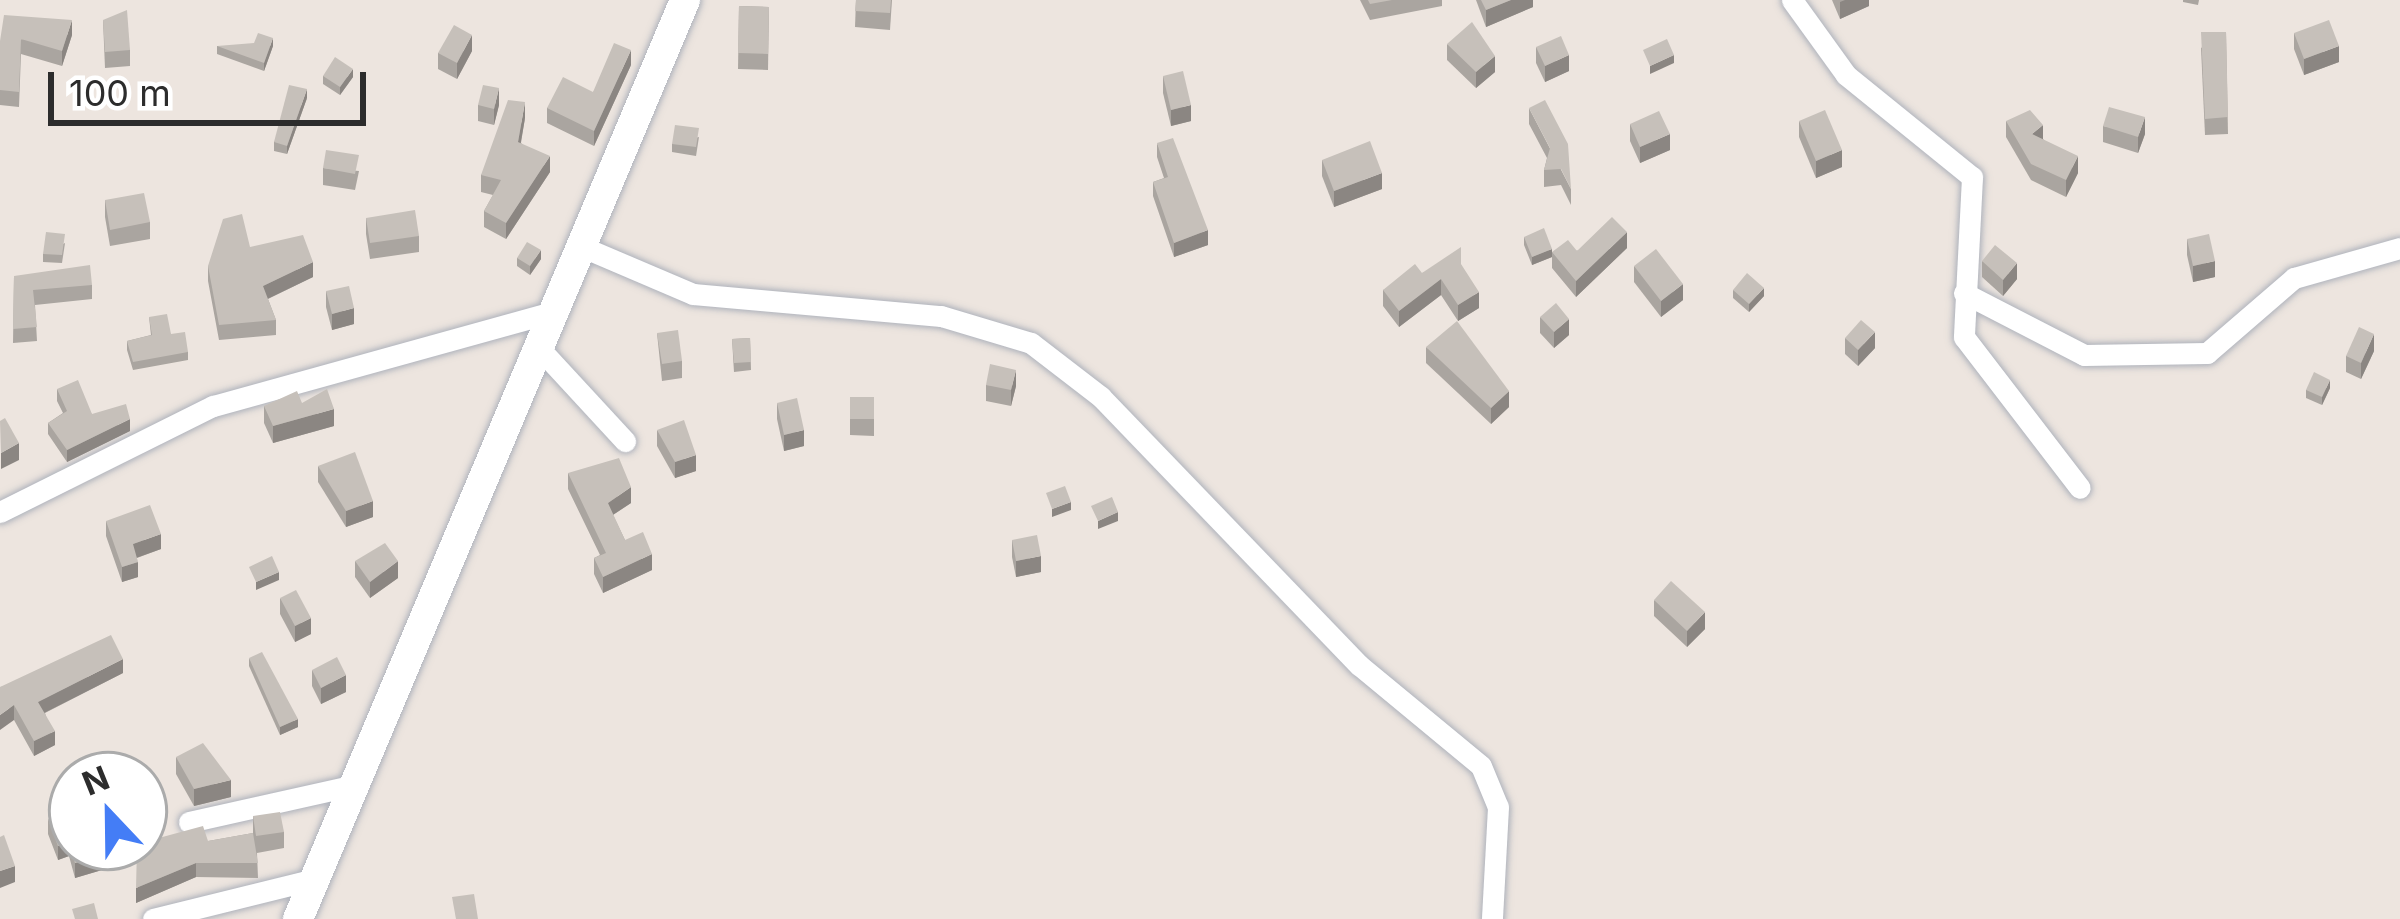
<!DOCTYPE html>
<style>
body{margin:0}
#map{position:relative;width:2400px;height:919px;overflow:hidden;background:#ede5df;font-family:Inter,sans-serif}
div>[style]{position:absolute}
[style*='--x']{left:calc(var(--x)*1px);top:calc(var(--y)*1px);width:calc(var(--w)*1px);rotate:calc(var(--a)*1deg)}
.roads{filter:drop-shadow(0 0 3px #afb3bc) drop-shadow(0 0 3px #afb3bc)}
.street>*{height:21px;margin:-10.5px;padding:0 10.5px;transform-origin:10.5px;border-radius:10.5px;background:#fff}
.secondary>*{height:30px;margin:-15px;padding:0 15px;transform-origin:15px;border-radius:15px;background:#fff}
.wall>*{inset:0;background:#aaa5a0}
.shaded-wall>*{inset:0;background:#8b8682}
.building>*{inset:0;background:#c6c0ba}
span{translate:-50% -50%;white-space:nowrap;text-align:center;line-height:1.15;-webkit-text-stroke:9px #fff;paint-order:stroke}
.north{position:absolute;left:48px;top:751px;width:120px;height:120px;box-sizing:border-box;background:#fff;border:3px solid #ababab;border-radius:50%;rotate:338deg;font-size:33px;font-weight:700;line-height:48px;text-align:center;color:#2c2c2c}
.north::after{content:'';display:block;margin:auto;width:42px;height:54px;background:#447df6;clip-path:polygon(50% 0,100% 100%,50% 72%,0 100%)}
.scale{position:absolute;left:48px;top:72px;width:318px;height:54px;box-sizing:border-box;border:6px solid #2c2c2c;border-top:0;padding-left:15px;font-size:36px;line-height:42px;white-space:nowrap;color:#2c2c2c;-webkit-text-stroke:9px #fff;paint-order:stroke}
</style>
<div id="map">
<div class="roads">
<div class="street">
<i style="--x:1792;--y:0;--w:92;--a:54.2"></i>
<i style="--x:1846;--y:75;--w:162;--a:39"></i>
<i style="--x:1972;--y:177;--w:160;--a:92.9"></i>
<i style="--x:1964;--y:337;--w:190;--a:52.5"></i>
<i style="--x:585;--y:248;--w:117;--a:23.1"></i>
<i style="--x:693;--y:294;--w:249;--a:5.1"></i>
<i style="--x:941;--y:316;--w:94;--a:16.7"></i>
<i style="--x:1031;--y:343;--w:88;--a:37.6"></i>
<i style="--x:1101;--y:397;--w:372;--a:46.1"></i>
<i style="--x:1359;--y:665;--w:158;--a:39.6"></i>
<i style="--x:1481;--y:766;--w:44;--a:67.5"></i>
<i style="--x:1498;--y:807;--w:112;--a:93.1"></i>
<i style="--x:1964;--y:293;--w:135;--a:27.3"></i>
<i style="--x:2084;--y:355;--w:123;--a:-0.9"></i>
<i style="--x:2207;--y:353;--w:115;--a:-40.8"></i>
<i style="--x:2294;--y:278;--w:110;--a:-15.8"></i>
<i style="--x:541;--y:350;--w:124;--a:47.3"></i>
<i style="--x:0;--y:512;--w:238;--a:-26.5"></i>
<i style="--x:213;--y:406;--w:358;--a:-15.5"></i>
<i style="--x:189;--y:822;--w:170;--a:-12.6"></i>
<i style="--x:153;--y:919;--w:167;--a:-13.9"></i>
</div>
<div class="secondary">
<i style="--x:298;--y:919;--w:997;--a:-67.16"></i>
</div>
</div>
<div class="wall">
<i style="clip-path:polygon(856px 0,892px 0,890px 30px,855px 27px)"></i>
<i style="clip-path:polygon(1360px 0,1442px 0,1442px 6px,1370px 20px)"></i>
<i style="clip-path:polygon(1476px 0,1533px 0,1533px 7px,1486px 27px)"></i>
<i style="clip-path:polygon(1832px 0,1869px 0,1869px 6px,1840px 19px)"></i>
<i style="clip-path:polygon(2183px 0,2199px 0,2198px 5px,2183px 2px)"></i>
<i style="clip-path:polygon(739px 6px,769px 7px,768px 70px,738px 69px)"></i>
<i style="clip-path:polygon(103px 20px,130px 50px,130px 66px,105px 68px)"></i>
<i style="clip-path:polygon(2226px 32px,2228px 134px,2205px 135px,2201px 48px)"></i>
<i style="clip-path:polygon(2294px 33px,2339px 62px,2304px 75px,2294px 49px)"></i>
<i style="clip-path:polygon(72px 35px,62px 66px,21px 54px,19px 107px,0 105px,0 41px)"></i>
<i style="clip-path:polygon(1447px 44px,1495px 72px,1476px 88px,1447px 60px)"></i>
<i style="clip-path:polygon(217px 46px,273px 46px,264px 71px,217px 54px)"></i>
<i style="clip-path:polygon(1536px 47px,1569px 71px,1545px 82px,1536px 63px)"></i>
<i style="clip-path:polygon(472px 51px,457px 79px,438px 69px,438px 53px)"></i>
<i style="clip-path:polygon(631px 65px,594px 146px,547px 123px,547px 108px,593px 92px)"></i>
<i style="clip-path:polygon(323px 76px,353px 77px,340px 95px,323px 84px)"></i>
<i style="clip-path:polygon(1163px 76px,1191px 121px,1171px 126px,1163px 93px)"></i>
<i style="clip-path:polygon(307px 98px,287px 154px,274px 151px,274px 142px)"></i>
<i style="clip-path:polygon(478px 105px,499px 105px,494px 125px,478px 121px)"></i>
<i style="clip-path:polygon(1529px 108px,1571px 189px,1571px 205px,1561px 185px,1544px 187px,1544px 170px,1547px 158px,1529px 124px)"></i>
<i style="clip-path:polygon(525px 118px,521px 143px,550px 172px,506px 239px,484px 227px,484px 211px,493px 195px,481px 192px,481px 175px)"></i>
<i style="clip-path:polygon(1799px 121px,1842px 167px,1816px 178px,1799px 137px)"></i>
<i style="clip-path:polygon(2006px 121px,2043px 139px,2078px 173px,2066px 197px,2031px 180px,2006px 137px)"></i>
<i style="clip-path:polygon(1630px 124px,1670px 150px,1640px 163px,1630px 141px)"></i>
<i style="clip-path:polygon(2103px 126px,2145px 134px,2138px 153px,2103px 142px)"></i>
<i style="clip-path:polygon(699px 137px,696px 156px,672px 152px,672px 144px)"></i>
<i style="clip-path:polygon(1157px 143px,1208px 245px,1174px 257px,1153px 196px,1153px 182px,1164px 178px,1157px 157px)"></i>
<i style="clip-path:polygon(1322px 160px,1382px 189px,1334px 207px,1322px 176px)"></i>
<i style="clip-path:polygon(323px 168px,359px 171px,355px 190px,323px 185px)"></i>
<i style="clip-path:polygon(105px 200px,150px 222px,150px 239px,110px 246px,105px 217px)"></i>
<i style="clip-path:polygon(366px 218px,419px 236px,419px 252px,370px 259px,366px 234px)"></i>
<i style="clip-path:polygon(1524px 237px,1552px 252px,1627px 248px,1576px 297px,1552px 268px,1552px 257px,1532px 265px,1524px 245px)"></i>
<i style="clip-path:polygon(2187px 239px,2215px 277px,2193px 282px,2187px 255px)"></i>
<i style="clip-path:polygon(65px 243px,62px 263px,43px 262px,43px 254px)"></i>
<i style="clip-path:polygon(250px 247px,313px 277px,268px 299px,276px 320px,276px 335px,219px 340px,208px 281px,208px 266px)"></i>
<i style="clip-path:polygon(517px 258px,541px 259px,530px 275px,517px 266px)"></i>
<i style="clip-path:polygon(1982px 261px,2017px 279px,2003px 296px,1982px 277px)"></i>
<i style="clip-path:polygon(1461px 265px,1479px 308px,1458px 321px,1441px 295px,1399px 327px,1383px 306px,1383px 290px,1422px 273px)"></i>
<i style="clip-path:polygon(1634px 266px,1683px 300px,1661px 317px,1634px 282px)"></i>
<i style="clip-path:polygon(14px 276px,92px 285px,92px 299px,35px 305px,37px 341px,13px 343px)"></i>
<i style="clip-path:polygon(1733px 290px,1764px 296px,1749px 312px,1733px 298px)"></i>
<i style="clip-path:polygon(326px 291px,354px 324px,332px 330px,326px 307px)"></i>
<i style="clip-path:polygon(149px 317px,171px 334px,188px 352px,188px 360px,133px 370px,127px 350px,127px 341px,151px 335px)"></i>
<i style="clip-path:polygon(1540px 317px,1569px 335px,1554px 348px,1540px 333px)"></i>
<i style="clip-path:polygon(657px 333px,682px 361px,682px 378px,662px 381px)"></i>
<i style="clip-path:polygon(750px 338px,751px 370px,734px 372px,732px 339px)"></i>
<i style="clip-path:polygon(1845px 338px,1875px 348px,1858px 366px,1845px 354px)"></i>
<i style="clip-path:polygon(1426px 347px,1509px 407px,1491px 424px,1426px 363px)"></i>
<i style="clip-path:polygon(2374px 351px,2361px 379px,2346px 372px,2346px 356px)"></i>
<i style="clip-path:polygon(986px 385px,1016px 386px,1011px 406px,986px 401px)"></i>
<i style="clip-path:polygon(2330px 388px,2322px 405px,2306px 398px,2306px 390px)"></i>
<i style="clip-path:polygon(57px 389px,92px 414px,130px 431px,67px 462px,48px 434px,48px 423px,63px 413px,57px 401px)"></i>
<i style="clip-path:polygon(850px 397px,874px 397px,874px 436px,850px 435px)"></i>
<i style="clip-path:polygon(302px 403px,334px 426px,273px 443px,264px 423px,264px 406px)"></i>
<i style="clip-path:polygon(777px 403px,804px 446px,784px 451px,777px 419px)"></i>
<i style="clip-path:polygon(657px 430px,696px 471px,675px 478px,657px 446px)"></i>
<i style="clip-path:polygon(318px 466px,373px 517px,346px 527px,318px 482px)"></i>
<i style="clip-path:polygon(568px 473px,631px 503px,613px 515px,625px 540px,652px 570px,603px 593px,594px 574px,594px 558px,600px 555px,568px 489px)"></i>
<i style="clip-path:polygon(106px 521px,161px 549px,137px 558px,138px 577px,122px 582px,106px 536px)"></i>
<i style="clip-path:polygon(1012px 540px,1041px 572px,1016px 577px,1012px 557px)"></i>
<i style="clip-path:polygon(355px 561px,398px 578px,370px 598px,355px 577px)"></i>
<i style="clip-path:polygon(280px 598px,311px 634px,295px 642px,280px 614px)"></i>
<i style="clip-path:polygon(1654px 600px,1705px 629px,1687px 647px,1654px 616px)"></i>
<i style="clip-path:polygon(249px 658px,298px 727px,280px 735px,249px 666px)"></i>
<i style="clip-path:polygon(312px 670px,346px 692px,321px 704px,312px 686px)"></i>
<i style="clip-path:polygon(123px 673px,45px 713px,55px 745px,34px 756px,14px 720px,0 687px)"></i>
<i style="clip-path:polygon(176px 757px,231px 797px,194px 806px,176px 774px)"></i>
<i style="clip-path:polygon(144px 803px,148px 825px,148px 841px,208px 841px,253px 833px,253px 816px,284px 832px,284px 848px,257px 853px,258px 878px,196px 877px,136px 903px,144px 842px)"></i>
<i style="clip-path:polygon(48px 819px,102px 870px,75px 878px,69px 856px,58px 860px,48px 834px)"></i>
</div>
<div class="shaded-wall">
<i style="clip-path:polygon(1511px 0,1533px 0,1533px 7px,1486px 27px,1486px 10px)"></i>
<i style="clip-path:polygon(1845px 0,1869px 0,1869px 6px,1840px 19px,1840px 2px)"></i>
<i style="clip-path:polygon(72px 20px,72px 35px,62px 66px,62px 51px)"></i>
<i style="clip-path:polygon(472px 35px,472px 51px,457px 79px,457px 63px)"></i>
<i style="clip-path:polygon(273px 38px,273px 46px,264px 71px,264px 63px)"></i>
<i style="clip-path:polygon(2339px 46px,2339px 62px,2304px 75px,2304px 59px)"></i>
<i style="clip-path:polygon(631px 50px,631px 65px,594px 146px,594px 131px)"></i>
<i style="clip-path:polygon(1569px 55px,1569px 71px,1545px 82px,1545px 66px)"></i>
<i style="clip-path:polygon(1674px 55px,1674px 63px,1650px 74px,1650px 66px)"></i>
<i style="clip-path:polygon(1495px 56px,1495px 72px,1476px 88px,1476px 72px)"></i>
<i style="clip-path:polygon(353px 69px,353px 77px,340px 95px,340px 87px)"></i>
<i style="clip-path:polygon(499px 88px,499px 105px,494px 125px,494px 109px)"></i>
<i style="clip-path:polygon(307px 89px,307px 98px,287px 154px,287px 146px)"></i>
<i style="clip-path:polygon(525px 102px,525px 118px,518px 158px,518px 142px)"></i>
<i style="clip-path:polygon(1191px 105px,1191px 121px,1171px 126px,1171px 110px)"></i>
<i style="clip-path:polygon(2145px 117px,2145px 134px,2138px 153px,2138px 137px)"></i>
<i style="clip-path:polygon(2043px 125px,2043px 142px,2032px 134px)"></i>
<i style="clip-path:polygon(1670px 134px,1670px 150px,1640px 163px,1640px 147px)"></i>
<i style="clip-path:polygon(1842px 150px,1842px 167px,1816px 178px,1816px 161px)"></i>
<i style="clip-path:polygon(550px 156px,550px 172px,506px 239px,506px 223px)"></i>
<i style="clip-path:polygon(2078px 156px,2078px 173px,2066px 197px,2066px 180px)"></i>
<i style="clip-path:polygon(1382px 173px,1382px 189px,1334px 207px,1334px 191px)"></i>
<i style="clip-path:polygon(1208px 230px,1208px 245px,1174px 257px,1174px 243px)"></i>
<i style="clip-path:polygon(1627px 232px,1627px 248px,1576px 297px,1576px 281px)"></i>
<i style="clip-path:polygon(1552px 249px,1552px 257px,1532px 265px,1532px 257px)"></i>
<i style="clip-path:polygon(541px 250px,541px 259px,530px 275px,530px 266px)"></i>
<i style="clip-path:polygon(2215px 261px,2215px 277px,2193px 282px,2193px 266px)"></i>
<i style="clip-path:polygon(313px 262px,313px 277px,263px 301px,263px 286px)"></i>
<i style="clip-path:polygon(2017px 263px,2017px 279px,2003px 296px,2003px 280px)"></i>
<i style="clip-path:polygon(1441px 279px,1441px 295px,1399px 327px,1399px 311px)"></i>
<i style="clip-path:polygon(1683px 284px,1683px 300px,1661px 317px,1661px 301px)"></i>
<i style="clip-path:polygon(1764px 288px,1764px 296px,1749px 312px,1749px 304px)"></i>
<i style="clip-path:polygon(1479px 292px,1479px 308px,1458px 321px,1458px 305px)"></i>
<i style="clip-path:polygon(354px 308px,354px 324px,332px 330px,332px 314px)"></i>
<i style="clip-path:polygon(1569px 319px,1569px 335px,1554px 348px,1554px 332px)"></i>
<i style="clip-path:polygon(1875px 332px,1875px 348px,1858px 366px,1858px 350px)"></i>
<i style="clip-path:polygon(2374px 334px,2374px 351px,2361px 379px,2361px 363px)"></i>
<i style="clip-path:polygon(1016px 370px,1016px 386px,1011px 406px,1011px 390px)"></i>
<i style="clip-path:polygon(2330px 380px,2330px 388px,2322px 405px,2322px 397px)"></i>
<i style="clip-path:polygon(1509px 391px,1509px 407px,1491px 424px,1491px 408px)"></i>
<i style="clip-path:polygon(334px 409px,334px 426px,273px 443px,273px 426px)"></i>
<i style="clip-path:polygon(130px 419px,130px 431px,67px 462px,67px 450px)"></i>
<i style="clip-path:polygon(804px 430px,804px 446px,784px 451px,784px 435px)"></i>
<i style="clip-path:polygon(19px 443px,19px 460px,1px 469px,1px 453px)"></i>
<i style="clip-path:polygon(696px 455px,696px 471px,675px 478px,675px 462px)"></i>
<i style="clip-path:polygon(631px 487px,631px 503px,608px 518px,608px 503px)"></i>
<i style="clip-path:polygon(373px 501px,373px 517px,346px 527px,346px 511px)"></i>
<i style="clip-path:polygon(1071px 502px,1071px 510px,1052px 517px,1052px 509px)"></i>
<i style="clip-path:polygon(1118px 512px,1118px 521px,1098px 529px,1098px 521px)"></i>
<i style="clip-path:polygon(161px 534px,161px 549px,133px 559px,133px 544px)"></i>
<i style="clip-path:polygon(652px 554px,652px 570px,603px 593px,603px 577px)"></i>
<i style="clip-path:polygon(1041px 556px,1041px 572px,1016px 577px,1016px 561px)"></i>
<i style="clip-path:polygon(398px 561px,398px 578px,370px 598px,370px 582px)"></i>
<i style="clip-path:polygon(138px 562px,138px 577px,122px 582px,122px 567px)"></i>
<i style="clip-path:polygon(279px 572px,279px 580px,256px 590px,256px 582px)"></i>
<i style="clip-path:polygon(1705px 612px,1705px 629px,1687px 647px,1687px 631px)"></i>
<i style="clip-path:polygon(311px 618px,311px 634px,295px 642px,295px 626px)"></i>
<i style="clip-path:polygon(123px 659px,123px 673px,38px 716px,38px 702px)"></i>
<i style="clip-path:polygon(346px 675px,346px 692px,321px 704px,321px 688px)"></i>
<i style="clip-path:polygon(14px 705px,14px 720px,0 730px,0 715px)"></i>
<i style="clip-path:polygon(298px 719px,298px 727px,280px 735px,280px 727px)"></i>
<i style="clip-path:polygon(55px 731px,55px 745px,34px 756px,34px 741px)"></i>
<i style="clip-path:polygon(231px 780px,231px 797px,194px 806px,194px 789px)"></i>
<i style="clip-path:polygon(69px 842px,69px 856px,58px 860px,58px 846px)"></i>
<i style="clip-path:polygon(102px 856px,102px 870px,75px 878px,75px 863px)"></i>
<i style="clip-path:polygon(196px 863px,196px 877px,136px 903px,136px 888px)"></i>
<i style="clip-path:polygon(15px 866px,15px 882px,0 888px,0 871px)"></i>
</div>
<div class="building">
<i style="clip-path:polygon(856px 0,891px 0,890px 13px,855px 11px)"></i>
<i style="clip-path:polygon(1368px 0,1392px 0,1370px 4px)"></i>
<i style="clip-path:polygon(1481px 0,1511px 0,1486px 10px)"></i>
<i style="clip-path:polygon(739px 6px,769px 7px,768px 54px,738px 53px)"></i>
<i style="clip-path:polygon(127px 10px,130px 50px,105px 52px,103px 20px)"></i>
<i style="clip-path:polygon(4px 15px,72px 20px,62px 51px,21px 39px,19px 92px,0 90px,0 41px)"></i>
<i style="clip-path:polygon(2329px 20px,2339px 46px,2304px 59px,2294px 33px)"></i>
<i style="clip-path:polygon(1472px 22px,1495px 56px,1476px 72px,1447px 44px)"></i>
<i style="clip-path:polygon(454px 25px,472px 35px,457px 63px,438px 53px)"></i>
<i style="clip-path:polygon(2201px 32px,2226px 32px,2228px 117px,2205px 119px)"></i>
<i style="clip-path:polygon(258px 33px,273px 38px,264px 63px,217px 46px,254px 43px)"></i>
<i style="clip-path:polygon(1561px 36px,1569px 55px,1545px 66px,1536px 47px)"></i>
<i style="clip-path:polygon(1667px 39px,1674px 55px,1650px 66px,1643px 50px)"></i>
<i style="clip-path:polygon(614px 43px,631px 50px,594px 131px,547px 108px,563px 77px,593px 92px)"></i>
<i style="clip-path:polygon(335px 57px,353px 69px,340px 87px,323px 76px)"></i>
<i style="clip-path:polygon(1183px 71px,1191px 105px,1171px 110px,1163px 76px)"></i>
<i style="clip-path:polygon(289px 85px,307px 89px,287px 146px,274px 142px)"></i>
<i style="clip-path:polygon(483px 85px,499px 88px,494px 109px,478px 105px)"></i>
<i style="clip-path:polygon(508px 100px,525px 102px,518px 142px,550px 156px,506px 223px,484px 211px,501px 180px,481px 175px)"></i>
<i style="clip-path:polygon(1545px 100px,1568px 144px,1571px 189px,1561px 169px,1544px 170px,1550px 148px,1529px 108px)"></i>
<i style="clip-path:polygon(2109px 107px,2145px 117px,2138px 137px,2103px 126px)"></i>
<i style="clip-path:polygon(1825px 110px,1842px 150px,1816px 161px,1799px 121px)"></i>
<i style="clip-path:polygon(2030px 110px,2043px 125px,2032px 134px,2078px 156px,2066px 180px,2031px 164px,2006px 121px)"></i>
<i style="clip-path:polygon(1659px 111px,1670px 134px,1640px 147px,1630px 124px)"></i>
<i style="clip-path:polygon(675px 125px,699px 128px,696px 147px,672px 144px)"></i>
<i style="clip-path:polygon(1173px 138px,1208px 230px,1174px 243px,1153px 182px,1168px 177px,1157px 143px)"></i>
<i style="clip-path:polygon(1370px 141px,1382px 173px,1334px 191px,1322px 160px)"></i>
<i style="clip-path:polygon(326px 150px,359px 155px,355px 174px,323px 168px)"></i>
<i style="clip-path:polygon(144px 193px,150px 222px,110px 230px,105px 200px)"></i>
<i style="clip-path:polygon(415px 210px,419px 236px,370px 243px,366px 218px)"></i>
<i style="clip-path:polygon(242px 214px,250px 247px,303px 235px,313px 262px,263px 286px,276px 320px,219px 325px,208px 266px,223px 219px)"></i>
<i style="clip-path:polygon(1612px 217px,1627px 232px,1576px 281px,1552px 252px,1568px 240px,1577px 251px)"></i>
<i style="clip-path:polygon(1544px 228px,1552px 249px,1532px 257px,1524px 237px)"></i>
<i style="clip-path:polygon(46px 232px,65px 234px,62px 255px,43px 254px)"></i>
<i style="clip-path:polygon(2209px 234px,2215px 261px,2193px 266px,2187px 239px)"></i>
<i style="clip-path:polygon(527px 242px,541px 250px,530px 266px,517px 258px)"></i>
<i style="clip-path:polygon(1995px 245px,2017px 263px,2003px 280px,1982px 261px)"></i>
<i style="clip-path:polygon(1461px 247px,1461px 264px,1479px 292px,1458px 305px,1441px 279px,1399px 311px,1383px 290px,1415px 264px,1422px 273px)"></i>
<i style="clip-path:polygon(1656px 249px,1683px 284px,1661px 301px,1634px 266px)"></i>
<i style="clip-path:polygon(90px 265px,92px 285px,33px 290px,37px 327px,13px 329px,14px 276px)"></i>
<i style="clip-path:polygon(1747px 273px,1764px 288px,1749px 304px,1733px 290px)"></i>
<i style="clip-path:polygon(349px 286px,354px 308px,332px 314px,326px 291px)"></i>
<i style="clip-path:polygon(1556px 303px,1569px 319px,1554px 332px,1540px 317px)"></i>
<i style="clip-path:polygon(167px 314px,171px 334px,185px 332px,188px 352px,133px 362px,127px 341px,152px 335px,149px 317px)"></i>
<i style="clip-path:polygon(1861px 320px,1875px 332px,1858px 350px,1845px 338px)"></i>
<i style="clip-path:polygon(1457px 321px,1509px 391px,1491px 408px,1426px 347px)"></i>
<i style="clip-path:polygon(2359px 327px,2374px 334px,2361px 363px,2346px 356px)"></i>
<i style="clip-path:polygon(678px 330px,682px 361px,662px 364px,657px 333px)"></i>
<i style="clip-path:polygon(750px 338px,751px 362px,734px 363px,732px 339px)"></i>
<i style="clip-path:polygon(990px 364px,1016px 370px,1011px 390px,986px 385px)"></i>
<i style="clip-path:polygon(2314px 372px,2330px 380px,2322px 397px,2306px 390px)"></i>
<i style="clip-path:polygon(78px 380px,92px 414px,126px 404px,130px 419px,67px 450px,48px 423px,67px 411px,57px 389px)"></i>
<i style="clip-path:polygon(327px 389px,334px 409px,273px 426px,264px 406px,297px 391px,302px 403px)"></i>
<i style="clip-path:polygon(850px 397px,874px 397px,874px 419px,850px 419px)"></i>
<i style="clip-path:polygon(797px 398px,804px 430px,784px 435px,777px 403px)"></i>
<i style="clip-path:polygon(5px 418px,19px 443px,1px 453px,0 421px)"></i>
<i style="clip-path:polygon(684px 420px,696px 455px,675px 462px,657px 430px)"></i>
<i style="clip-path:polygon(355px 452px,373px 501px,346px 511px,318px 466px)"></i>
<i style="clip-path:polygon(619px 458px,631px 487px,608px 503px,625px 540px,643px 532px,652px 554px,603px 577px,594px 558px,606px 553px,568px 473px)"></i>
<i style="clip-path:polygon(1065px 486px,1071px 502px,1052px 509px,1046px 493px)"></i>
<i style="clip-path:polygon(1112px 497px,1118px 512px,1098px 521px,1091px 506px)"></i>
<i style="clip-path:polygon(150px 505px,161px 534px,133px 544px,138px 562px,122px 567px,106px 521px)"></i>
<i style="clip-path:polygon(1037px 535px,1041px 556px,1016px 561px,1012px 540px)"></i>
<i style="clip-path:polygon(385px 543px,398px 561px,370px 582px,355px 561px)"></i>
<i style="clip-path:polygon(272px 556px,279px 572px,256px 582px,249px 567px)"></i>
<i style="clip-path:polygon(1671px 581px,1705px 612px,1687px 631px,1654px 600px)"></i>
<i style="clip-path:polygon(296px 590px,311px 618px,295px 626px,280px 598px)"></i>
<i style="clip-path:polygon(111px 635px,123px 659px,38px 702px,55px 731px,34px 741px,14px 705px,0 715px,0 687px)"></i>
<i style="clip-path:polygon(262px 652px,298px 719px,280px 727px,249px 658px)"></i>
<i style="clip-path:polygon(337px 657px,346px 675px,321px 688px,312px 670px)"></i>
<i style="clip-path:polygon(203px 743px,231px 780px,194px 789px,176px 757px)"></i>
<i style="clip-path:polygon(144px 803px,148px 825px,144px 826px)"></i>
<i style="clip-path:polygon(72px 812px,72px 847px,98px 847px,102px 856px,75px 863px,69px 842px,58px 846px,48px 819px)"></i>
<i style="clip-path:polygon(280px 812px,284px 832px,256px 836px,253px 816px)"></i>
<i style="clip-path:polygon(203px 826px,208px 841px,253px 833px,258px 863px,196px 863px,136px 888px,137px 847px,144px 847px,144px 842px)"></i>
<i style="clip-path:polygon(4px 835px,15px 866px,0 871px,0 837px)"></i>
<i style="clip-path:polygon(474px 894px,478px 919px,456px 919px,452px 897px)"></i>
<i style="clip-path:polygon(94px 903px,98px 919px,75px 919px,72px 909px)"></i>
</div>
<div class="north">N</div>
<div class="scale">100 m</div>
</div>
